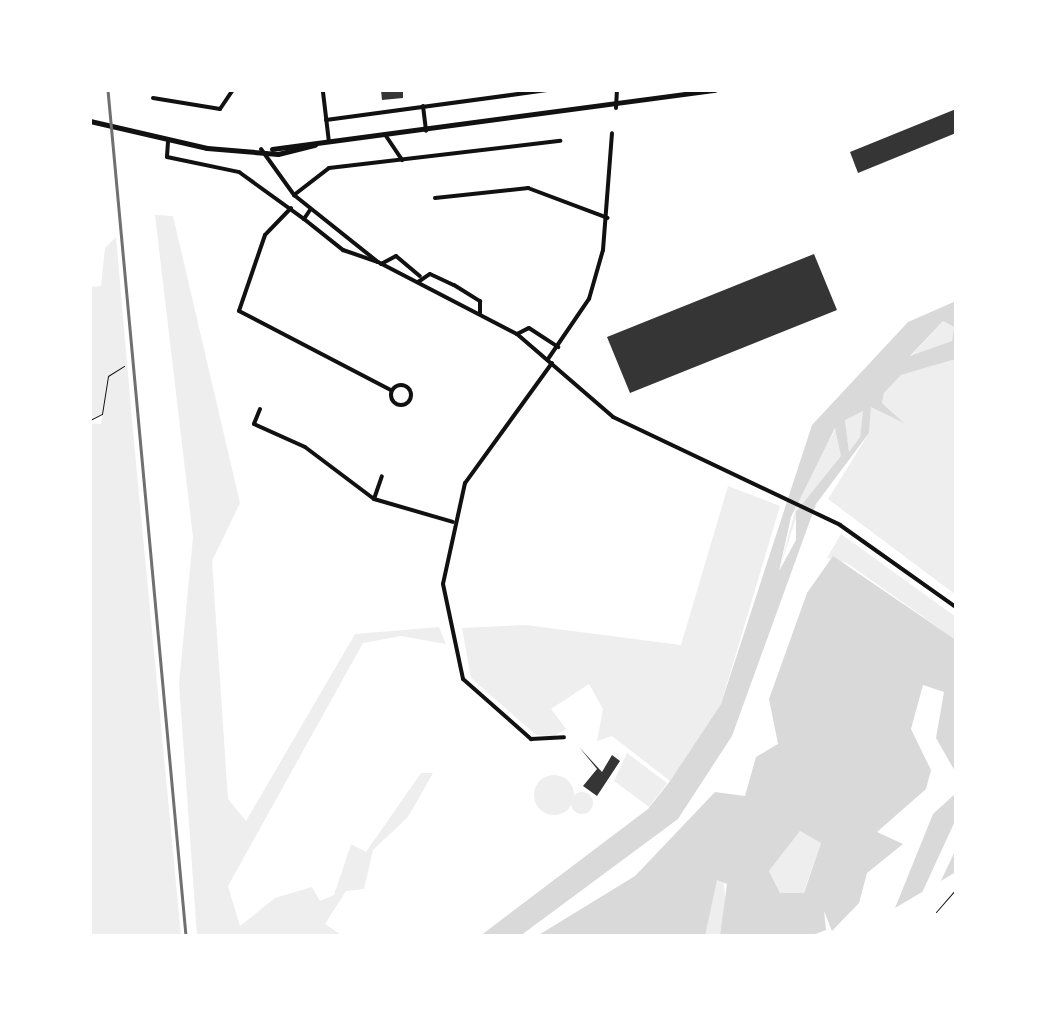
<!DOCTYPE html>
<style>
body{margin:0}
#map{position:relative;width:1046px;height:1026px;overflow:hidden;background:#fff;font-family:Signika,sans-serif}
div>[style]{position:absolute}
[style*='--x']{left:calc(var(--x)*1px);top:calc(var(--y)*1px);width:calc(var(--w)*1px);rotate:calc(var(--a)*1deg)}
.green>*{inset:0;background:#eee}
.round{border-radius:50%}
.water>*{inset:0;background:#d9d9d9}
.pier>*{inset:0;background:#fff}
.building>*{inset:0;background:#353535}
.path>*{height:1px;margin:-0.5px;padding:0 0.5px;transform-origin:0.5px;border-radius:0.5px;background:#111}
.minor>*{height:4px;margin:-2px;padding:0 2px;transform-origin:2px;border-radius:2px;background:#111}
.minor>.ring{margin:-2px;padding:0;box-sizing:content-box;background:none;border:4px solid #111;border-radius:50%}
.tertiary>*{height:4px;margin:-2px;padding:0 2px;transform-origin:2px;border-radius:2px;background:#111}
.primary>*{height:5px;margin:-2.5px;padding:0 2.5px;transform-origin:2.5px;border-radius:2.5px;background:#111}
.rail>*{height:2.5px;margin:-1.25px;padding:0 1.25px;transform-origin:1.25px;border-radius:1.25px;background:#707070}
span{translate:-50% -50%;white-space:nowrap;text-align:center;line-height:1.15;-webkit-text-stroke:8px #fff;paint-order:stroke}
.frame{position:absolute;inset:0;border:92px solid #fff;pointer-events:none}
</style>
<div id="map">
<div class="green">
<i style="clip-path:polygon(155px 215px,173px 216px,240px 503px,212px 561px,228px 799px,246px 821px,355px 634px,439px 627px,446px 644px,401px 636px,363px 643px,228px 886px,240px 926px,275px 898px,312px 887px,320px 901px,334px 895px,351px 844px,366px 852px,421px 773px,433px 773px,408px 817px,373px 850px,364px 889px,346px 891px,325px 924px,343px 936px,197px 936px,179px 684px,193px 537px)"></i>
<i style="clip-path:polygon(116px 237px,133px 431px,181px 936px,90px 936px,90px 423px,101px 424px,102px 415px,90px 418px,90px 287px,101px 286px,105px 248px)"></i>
<i style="clip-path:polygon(943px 321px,954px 327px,952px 342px,910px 357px)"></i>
<i style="clip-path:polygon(956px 359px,956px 595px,828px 499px,869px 433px,871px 406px,903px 422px,882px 403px,884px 393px,901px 375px)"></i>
<i style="clip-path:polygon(863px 410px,860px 437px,849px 453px,845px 420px)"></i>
<i style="clip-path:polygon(836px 428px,841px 456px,796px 518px,779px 571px,799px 496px)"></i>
<i style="clip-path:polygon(728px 486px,780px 506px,721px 704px,670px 781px,612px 736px,597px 741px,603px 709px,589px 684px,551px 709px,566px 729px,554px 736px,536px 735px,471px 678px,462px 628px,526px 625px,681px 645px)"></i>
<i style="clip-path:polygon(841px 534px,956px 617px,956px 640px,847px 563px,827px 558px)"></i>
<i style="clip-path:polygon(627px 753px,667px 783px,649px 807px,614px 781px)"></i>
<i class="round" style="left:534px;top:775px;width:40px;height:40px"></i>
<i class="round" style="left:571px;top:792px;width:22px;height:22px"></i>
<i style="clip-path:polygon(800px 831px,821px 843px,803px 894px,780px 893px,769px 871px)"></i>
<i style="clip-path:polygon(723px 880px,728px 917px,720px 936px,705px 936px,713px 881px)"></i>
</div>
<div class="water">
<i style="clip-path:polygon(evenodd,956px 301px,956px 359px,901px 375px,884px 393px,882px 403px,904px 423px,871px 407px,869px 433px,816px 504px,732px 736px,678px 819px,520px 936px,480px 936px,648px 809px,670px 781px,721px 704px,812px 425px,908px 322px,956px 301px,943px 321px,954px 327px,952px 341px,910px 356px,943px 321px,956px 301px,863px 411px,860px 437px,849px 452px,845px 420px,863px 411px,956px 301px,835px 428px,841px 456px,796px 512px,796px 540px,779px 571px,791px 517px,835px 428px)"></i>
<i style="clip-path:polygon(evenodd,833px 556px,956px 640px,956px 773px,936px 738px,944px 692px,923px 685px,911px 729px,931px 770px,926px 789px,877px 832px,903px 844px,867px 873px,859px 903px,832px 931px,824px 911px,826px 930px,810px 936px,720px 936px,727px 884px,717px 880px,705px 936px,537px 936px,635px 876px,715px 792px,745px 796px,756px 757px,778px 744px,769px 699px,807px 593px,833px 556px,800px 831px,821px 843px,804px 893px,780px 893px,769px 871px,800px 831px)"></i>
<i style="clip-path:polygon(956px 793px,956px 872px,895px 908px,933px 814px)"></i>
</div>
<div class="pier">
<i style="clip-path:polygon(956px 819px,956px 849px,937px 889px,915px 908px)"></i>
</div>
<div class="building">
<i style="clip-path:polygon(381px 90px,403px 90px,403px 98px,382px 100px)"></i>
<i style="clip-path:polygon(956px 109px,956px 133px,858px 173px,850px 152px)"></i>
<i style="clip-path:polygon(814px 254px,837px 310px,630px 393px,607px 337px)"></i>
<i style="clip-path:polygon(579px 747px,602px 772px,612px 755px,620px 761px,597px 796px,583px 786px,597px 769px)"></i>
</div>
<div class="path">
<i style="--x:90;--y:420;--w:13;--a:-27"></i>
<i style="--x:102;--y:414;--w:38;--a:-81"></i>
<i style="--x:108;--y:376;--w:19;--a:-32"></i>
<i style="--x:936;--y:912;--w:30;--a:-49"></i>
</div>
<div class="minor">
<i style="--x:323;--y:92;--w:50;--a:83.2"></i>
<i style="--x:153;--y:98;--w:68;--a:9.3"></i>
<i style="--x:220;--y:109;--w:23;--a:-56"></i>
<i style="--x:423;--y:106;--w:25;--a:83"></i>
<i style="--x:616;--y:108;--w:18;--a:-87"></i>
<i style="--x:326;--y:120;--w:223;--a:-7.7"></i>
<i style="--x:386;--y:136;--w:29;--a:56"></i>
<i style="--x:168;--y:142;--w:15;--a:94"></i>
<i style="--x:167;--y:157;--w:74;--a:11.8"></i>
<i style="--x:239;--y:172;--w:80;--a:35.9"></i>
<i style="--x:294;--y:195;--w:44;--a:-37.6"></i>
<i style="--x:329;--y:168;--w:233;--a:-6.7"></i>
<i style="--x:435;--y:198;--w:94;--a:-6.1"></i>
<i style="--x:528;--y:188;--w:85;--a:20.6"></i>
<i style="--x:291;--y:208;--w:37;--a:134"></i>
<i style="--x:265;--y:235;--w:80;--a:108.9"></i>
<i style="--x:239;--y:311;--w:171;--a:27.5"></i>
<i style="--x:310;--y:210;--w:11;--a:124"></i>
<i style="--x:304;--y:219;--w:50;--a:38.5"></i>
<i style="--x:343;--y:250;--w:37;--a:19"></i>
<i style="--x:381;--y:264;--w:17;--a:-28"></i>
<i style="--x:396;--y:256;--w:31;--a:40"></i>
<i style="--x:418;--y:282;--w:14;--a:-34"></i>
<i style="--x:430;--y:274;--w:26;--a:25"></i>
<i style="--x:454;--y:285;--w:31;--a:32"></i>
<i style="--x:480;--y:301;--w:12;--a:90"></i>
<i style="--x:517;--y:334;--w:13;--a:-27"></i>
<i style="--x:529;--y:328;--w:35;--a:33"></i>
<i style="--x:548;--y:359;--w:73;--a:-55.7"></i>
<i style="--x:589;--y:299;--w:51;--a:-74.1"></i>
<i style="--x:603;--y:250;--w:117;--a:-85.6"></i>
<i style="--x:552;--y:363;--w:148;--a:125.9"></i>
<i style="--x:465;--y:483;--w:103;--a:102.3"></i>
<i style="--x:443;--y:584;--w:97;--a:78.1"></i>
<i style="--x:463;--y:679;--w:91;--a:41.4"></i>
<i style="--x:531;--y:739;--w:33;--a:-3"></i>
<i class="ring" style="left:391px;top:385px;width:16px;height:16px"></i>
<i style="--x:260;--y:409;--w:16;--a:112"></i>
<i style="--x:254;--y:424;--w:56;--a:24.3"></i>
<i style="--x:305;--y:447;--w:86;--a:37"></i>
<i style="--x:374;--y:499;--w:82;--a:16.2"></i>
<i style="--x:374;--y:499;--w:24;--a:-71"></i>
</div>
<div class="tertiary">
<i style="--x:261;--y:149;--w:57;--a:54.3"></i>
<i style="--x:294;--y:195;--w:107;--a:38.6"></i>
<i style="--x:378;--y:262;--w:157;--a:27.4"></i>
<i style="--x:517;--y:334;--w:127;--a:40.8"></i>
<i style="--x:613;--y:417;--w:251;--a:25.4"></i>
<i style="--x:840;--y:525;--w:142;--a:35.3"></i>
</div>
<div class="primary">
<i style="--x:90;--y:121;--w:120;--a:13"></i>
<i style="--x:207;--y:148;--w:71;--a:4.8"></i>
<i style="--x:278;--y:154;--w:38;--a:-14"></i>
<i style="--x:272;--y:149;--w:447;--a:-7.6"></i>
</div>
<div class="rail">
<i style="--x:108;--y:90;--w:850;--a:84.73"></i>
</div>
<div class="frame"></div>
</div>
